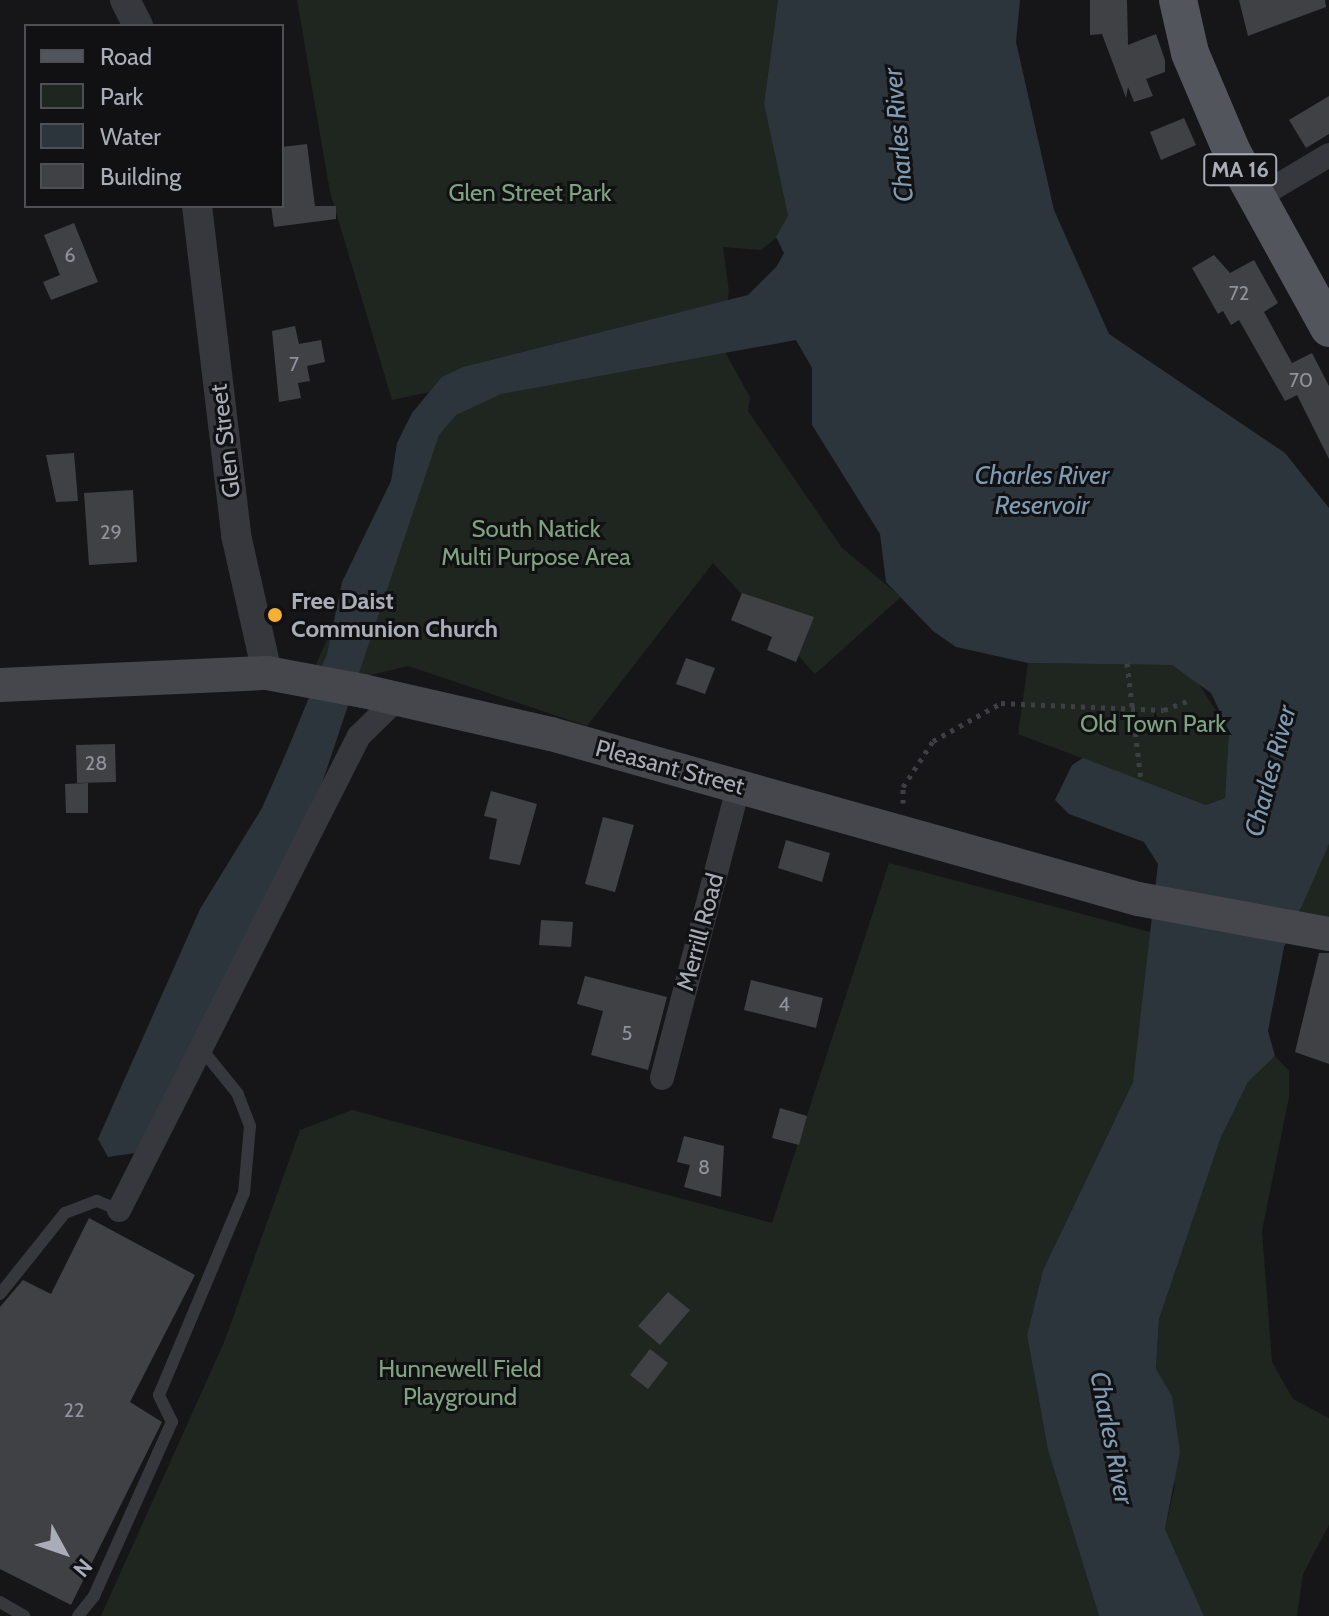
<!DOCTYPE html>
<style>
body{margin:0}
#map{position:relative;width:1329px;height:1616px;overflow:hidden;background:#161618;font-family:Cabin,sans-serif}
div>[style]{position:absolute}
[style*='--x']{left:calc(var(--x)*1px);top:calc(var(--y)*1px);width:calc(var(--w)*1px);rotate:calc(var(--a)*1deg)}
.green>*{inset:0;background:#1e261f}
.water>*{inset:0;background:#2c353c}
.building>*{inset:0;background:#404145}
.path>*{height:5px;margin-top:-2.5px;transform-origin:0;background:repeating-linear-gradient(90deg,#3d3f44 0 4px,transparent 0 10px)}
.service>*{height:12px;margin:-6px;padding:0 6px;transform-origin:6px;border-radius:6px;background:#37383d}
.minor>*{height:24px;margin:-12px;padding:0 12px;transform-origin:12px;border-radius:12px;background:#37383d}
.tertiary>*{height:30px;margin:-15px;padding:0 15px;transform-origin:15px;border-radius:15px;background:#37383d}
.secondary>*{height:34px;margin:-17px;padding:0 17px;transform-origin:17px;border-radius:17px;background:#45474d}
.primary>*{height:38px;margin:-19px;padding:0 19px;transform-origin:19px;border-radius:19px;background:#53555c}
.dots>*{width:22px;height:22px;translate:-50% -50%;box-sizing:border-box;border:4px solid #111113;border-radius:50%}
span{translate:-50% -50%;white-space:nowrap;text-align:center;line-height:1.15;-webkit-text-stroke:6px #111113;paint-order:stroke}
.number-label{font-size:20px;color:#8e929b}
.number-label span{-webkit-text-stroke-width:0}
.shield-label span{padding:2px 6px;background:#111113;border:2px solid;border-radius:6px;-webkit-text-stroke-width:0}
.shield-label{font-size:22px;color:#a8adb8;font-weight:700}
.park-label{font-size:24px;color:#7fa381}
.street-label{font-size:24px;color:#a8adb8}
.poi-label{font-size:24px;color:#a8adb8;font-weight:700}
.left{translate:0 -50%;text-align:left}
.water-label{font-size:26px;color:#7f9bb3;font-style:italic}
.legend{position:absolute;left:24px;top:24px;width:260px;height:184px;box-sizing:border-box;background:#111113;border:2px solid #4d4f55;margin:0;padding:10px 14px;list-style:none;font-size:24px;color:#a8adb8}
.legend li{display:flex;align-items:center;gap:16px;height:40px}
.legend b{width:40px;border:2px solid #4d4f55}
.north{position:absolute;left:24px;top:1512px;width:80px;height:80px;-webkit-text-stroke:6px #111113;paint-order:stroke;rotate:130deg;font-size:22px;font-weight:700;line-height:32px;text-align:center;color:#a8adb8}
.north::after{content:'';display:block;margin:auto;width:28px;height:36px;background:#a8adb8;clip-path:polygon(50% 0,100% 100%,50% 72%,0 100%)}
</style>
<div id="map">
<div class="green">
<i style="clip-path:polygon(297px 0,778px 0,764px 104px,788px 216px,785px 231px,761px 250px,723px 247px,729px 291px,721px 345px,750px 397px,748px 411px,842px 548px,901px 597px,815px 674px,713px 563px,587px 726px,408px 666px,304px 691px,439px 390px,392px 400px,330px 192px)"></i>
<i style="clip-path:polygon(1028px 663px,1172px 665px,1197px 681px,1229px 731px,1225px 798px,1206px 805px,1018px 734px)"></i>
<i style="clip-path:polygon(1329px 844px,1329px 917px,1300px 912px,1310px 875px)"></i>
<i style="clip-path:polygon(889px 863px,1154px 933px,1133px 1082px,1043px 1270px,1027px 1335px,1048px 1450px,1099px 1616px,101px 1616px,225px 1340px,300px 1130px,352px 1110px,772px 1223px)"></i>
<i style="clip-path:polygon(1275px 1056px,1289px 1071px,1289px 1097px,1262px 1231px,1272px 1362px,1293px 1399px,1329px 1418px,1329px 1525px,1303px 1574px,1297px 1616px,1204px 1616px,1165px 1529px,1175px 1486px,1156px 1369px,1159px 1319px,1221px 1137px,1248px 1082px)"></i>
</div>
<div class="water">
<i style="clip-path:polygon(778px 0,1020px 0,1016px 42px,1054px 210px,1109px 334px,1285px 453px,1329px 508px,1329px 844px,1284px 947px,1268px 1031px,1275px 1056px,1248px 1082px,1221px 1137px,1159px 1319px,1156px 1369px,1172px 1396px,1180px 1452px,1165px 1529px,1204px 1616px,1099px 1616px,1048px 1450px,1027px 1335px,1043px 1270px,1133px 1082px,1158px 864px,1144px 842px,1069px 814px,1055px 800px,1072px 765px,1083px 758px,1206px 805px,1225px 798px,1229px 731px,1211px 693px,1172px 665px,1028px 663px,956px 647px,933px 631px,886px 582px,880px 534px,812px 425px,812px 368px,796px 340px,501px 394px,456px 415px,439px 435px,315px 804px,135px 1153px,108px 1157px,98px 1139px,200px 909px,262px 808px,287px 751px,327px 654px,342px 582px,391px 481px,397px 443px,412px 413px,442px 377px,463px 367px,748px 295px,777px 266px,784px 253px,776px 237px,788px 216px,764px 104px)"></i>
</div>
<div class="building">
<i style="clip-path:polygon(1090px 0,1127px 0,1128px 45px,1156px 34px,1165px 60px,1165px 72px,1146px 79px,1153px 96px,1134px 102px,1128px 87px,1126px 98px,1102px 34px,1090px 35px)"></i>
<i style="clip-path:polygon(1239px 0,1325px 0,1326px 7px,1248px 36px)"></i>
<i style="clip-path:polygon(1329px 96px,1329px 134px,1306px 148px,1289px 120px)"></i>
<i style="clip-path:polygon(1184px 118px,1196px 145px,1161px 160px,1150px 132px)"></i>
<i style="clip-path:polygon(307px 144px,315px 206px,336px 206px,336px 219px,274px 227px,271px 206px,282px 206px,282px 147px)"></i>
<i style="clip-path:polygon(74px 223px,98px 282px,51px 300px,43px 282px,60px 275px,44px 235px)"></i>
<i style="clip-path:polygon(1214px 255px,1230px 273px,1254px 260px,1278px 303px,1264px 312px,1292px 363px,1312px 353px,1329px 386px,1329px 459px,1297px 395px,1285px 401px,1239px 320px,1231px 325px,1223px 311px,1218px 314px,1192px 268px)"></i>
<i style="clip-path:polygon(295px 326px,299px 344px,321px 340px,325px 362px,307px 366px,310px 381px,298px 383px,301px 398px,279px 402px,272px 331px)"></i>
<i style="clip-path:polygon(74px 453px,78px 501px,56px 502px,46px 455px)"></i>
<i style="clip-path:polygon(133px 490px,137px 562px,89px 565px,84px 493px)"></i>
<i style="clip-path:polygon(742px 593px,814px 617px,796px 662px,767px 650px,772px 637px,731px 620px)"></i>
<i style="clip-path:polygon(686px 658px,715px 668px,705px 694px,676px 684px)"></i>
<i style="clip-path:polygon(115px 744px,116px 782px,77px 783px,76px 745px)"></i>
<i style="clip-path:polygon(88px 783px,88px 813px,66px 813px,65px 784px)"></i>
<i style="clip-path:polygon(491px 791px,537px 804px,520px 865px,489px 859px,497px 819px,484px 816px)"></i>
<i style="clip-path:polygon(603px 817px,634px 825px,615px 892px,585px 884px)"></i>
<i style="clip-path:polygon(786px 840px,830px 853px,822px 882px,778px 868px)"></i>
<i style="clip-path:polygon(541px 920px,573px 922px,571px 947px,539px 945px)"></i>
<i style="clip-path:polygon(1319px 953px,1329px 953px,1329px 1064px,1295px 1052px)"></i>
<i style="clip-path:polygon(585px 976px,667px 997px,648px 1070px,591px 1055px,603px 1011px,577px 1004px)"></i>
<i style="clip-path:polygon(751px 980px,823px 998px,816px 1028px,744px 1010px)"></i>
<i style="clip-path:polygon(780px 1108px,807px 1116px,799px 1145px,772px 1138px)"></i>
<i style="clip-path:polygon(684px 1136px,724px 1146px,721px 1197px,684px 1187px,690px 1165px,677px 1162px)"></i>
<i style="clip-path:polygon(89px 1218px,195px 1275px,130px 1402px,162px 1422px,71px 1605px,0 1569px,0 1307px,23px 1280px,51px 1294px)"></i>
<i style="clip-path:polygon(668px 1292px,690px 1310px,660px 1345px,638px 1326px)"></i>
<i style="clip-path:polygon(650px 1349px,668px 1363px,648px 1389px,630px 1375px)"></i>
</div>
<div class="path">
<i style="--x:1127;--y:663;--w:119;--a:83.2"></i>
<i style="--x:903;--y:803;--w:16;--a:-90"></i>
<i style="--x:903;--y:787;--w:55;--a:-56.9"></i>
<i style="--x:933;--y:741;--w:78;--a:-29.2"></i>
<i style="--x:1001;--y:703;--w:163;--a:2.5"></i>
<i style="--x:1164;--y:710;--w:26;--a:-21"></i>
</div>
<div class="service">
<i style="--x:0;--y:1294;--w:104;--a:-51.3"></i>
<i style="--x:65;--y:1213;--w:34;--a:-21"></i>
<i style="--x:97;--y:1201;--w:24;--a:22"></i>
<i style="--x:0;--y:1602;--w:28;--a:30"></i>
<i style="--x:78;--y:1616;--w:26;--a:-51"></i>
<i style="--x:94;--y:1596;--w:191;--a:-65.9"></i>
<i style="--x:172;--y:1422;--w:30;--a:-116"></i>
<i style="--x:159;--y:1395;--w:219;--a:-67.2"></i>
<i style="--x:244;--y:1193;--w:67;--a:-84.9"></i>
<i style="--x:250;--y:1126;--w:34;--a:-111"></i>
<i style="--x:238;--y:1094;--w:60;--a:-129"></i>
</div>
<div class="minor">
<i style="--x:1255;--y:199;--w:86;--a:-30.7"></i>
<i style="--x:662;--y:1078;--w:303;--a:-75.3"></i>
<i style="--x:119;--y:1210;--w:531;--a:-63.15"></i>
<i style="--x:359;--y:736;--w:52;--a:-44.2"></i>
</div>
<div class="tertiary">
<i style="--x:125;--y:0;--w:29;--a:63"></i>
<i style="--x:197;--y:206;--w:331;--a:83.2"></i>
<i style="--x:236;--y:535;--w:141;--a:77.3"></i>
</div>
<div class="secondary">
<i style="--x:0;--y:685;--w:267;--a:-2.6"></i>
<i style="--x:267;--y:673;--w:98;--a:10.6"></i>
<i style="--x:363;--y:691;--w:193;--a:12.9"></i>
<i style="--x:551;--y:734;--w:610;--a:15.7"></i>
<i style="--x:1138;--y:899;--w:194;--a:10.4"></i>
</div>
<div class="primary">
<i style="--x:1178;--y:0;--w:54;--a:77.2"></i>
<i style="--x:1190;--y:53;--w:108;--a:67"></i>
<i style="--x:1232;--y:152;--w:201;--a:61.1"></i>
</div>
<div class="dots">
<i style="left:275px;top:615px;background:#f2b134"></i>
</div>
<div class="number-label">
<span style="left:70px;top:255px">6</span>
<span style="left:1239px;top:293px">72</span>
<span style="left:294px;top:364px">7</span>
<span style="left:1301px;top:380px">70</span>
<span style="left:111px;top:532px">29</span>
<span style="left:96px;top:763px">28</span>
<span style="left:784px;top:1004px">4</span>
<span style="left:627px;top:1033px">5</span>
<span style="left:704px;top:1167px">8</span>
<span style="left:74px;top:1410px">22</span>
</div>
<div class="shield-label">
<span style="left:1240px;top:170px">MA 16</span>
</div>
<div class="park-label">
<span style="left:530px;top:193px">Glen Street Park</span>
<span style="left:536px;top:543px">South Natick<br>Multi Purpose Area</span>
<span style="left:1153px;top:724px">Old Town Park</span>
<span style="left:460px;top:1383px">Hunnewell Field<br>Playground</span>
</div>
<div class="street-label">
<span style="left:225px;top:441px;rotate:-97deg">Glen Street</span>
<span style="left:670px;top:767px;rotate:15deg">Pleasant Street</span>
<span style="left:700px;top:932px;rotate:-75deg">Merrill Road</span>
</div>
<div class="poi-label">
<span class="left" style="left:291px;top:615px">Free Daist<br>Communion Church</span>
</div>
<div class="water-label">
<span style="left:899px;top:135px;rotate:-95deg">Charles River</span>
<span style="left:1042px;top:491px">Charles River<br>Reservoir</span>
<span style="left:1271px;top:771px;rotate:-75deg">Charles River</span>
<span style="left:1111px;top:1438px;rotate:79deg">Charles River</span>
</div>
<ul class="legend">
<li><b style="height:10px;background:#53555c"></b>Road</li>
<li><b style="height:22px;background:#1e261f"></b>Park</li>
<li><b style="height:22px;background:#2c353c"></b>Water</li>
<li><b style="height:22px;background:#404145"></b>Building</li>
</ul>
<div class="north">N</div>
</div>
